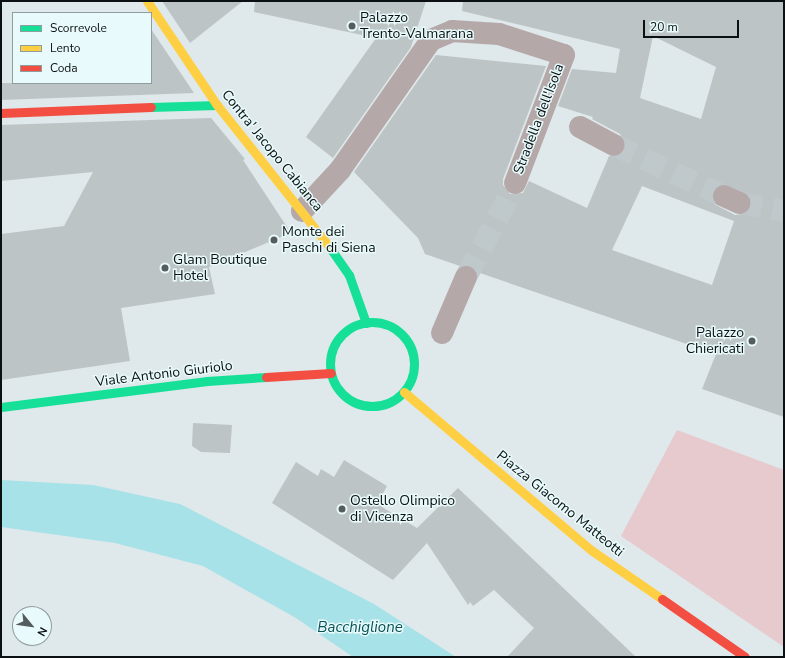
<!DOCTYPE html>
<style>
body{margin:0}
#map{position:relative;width:785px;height:658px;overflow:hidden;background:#dfe8ea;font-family:"Nunito Sans",sans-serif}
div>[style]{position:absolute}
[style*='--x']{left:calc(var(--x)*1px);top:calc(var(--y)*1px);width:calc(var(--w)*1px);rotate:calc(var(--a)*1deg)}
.green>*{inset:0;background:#e7cacd}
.water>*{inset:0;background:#a7e2e8}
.building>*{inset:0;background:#bdc4c6}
.street-tunnel>*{height:22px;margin-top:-11px;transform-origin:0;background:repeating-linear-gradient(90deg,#bfc8ca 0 22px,transparent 0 33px)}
.street>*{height:22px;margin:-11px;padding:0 11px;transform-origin:11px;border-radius:11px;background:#b5a8a9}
.fast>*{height:9px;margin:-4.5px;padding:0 4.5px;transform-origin:4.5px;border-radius:4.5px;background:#16e098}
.fast>.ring{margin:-4.5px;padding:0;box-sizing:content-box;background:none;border:9px solid #16e098;border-radius:50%}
.slow>*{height:9px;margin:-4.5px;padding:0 4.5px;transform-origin:4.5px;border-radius:4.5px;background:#ffcf43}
.jam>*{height:9px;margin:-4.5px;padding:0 4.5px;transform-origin:4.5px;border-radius:4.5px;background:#f24e42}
.dots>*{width:11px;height:11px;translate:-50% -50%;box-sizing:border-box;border:2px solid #e8fafb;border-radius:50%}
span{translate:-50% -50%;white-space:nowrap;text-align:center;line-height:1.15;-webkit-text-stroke:3px #e8fafb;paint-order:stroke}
.poi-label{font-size:14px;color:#0b1112}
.left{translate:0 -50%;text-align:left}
.right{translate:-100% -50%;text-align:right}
.street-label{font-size:14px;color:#0b1112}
.water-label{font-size:15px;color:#075157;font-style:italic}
.frame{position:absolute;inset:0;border:2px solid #0b1112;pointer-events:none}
.legend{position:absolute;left:12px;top:12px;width:140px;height:72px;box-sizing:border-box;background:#e8fafb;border:1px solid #909d9e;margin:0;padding:5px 7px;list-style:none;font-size:12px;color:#0b1112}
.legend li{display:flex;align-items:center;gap:8px;height:20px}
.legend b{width:20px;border:1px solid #909d9e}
.north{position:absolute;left:12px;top:606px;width:40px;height:40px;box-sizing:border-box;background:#e8fafb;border:1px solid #909d9e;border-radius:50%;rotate:119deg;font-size:11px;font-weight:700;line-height:16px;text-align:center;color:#0b1112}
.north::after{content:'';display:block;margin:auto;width:14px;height:18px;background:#555c5e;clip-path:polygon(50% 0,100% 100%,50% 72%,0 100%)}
.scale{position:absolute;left:643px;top:20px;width:96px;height:18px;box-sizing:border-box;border:2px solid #0b1112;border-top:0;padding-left:5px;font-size:12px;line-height:14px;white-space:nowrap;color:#0b1112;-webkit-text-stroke:3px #e8fafb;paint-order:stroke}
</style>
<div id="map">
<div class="green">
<i style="clip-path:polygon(677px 430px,784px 470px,784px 647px,621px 536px)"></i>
</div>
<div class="water">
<i style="clip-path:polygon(1px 480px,93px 485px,180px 504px,374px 604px,456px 657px,353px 657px,296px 618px,203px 566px,115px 543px,1px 527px)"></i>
</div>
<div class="building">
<i style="clip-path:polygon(162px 1px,243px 1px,190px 43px)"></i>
<i style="clip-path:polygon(255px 1px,426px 1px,411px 47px,333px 158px,306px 137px,376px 38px,254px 12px)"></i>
<i style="clip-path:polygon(evenodd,463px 1px,784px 1px,784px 417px,702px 389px,716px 354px,477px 272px,471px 265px,460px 266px,425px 254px,418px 238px,354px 172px,436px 55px,546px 66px,503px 179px,503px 185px,510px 194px,523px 193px,529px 181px,587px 208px,609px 156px,620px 156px,625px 151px,626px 144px,620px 134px,592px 119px,593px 117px,558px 106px,572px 69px,616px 73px,620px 49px,462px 11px,463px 1px,653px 36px,716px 67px,701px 119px,640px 98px,653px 36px,463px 1px,723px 184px,750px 195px,752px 202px,748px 213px,735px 215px,714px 204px,713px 191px,723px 184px,463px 1px,642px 186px,734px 221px,712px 285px,612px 250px,642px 186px)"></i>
<i style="clip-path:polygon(151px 29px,194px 93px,1px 100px,1px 83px,151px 83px)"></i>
<i style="clip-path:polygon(211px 118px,245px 159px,243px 160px,291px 233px,209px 267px,215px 294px,121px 308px,130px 361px,1px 380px,1px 234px,64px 226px,93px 172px,1px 181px,1px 125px)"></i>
<i style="clip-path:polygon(193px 423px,232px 425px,230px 453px,201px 452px,192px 446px)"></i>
<i style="clip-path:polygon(344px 460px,387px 486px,377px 504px,417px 528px,458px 488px,636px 657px,507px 657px,534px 628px,494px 590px,473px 606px,470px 602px,468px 605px,427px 543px,393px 580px,272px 503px,296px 462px,318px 476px,321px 469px,334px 477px)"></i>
</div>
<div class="street-tunnel">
<i style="--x:614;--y:145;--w:121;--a:24.9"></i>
<i style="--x:740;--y:203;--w:45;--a:10.3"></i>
<i style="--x:466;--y:277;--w:98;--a:-61.9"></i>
</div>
<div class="street">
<i style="--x:580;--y:127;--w:38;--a:28"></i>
<i style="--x:724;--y:196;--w:17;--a:24"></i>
<i style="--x:302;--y:211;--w:56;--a:-47.2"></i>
<i style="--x:340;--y:170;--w:159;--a:-55"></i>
<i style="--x:431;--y:40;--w:23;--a:-23"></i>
<i style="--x:452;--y:31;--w:47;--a:3.7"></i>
<i style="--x:499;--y:34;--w:68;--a:17.9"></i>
<i style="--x:564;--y:55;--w:137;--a:110.9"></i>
<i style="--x:442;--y:333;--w:61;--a:-66.8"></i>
</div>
<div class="fast">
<i style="--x:151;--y:107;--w:66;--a:-1.7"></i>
<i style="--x:328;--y:245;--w:37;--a:55"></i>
<i style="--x:349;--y:275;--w:51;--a:70.5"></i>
<i class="ring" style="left:330px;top:322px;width:75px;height:75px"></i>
<i style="--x:1;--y:407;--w:208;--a:-7.2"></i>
<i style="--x:207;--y:381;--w:59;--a:-3.9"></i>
</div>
<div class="slow">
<i style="--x:147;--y:1;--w:125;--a:56.1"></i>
<i style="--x:217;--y:105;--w:179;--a:51.6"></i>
<i style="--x:404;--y:392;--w:245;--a:40.2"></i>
<i style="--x:591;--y:550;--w:86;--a:34.6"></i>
</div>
<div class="jam">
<i style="--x:1;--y:113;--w:150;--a:-2.3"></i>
<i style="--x:266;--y:377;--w:65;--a:-3.5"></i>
<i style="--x:662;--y:599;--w:101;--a:34.9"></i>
</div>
<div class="dots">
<i style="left:352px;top:26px;background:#555c5e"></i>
<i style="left:274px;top:240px;background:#555c5e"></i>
<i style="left:165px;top:268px;background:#555c5e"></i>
<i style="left:752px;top:341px;background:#555c5e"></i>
<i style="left:342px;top:509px;background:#555c5e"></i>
</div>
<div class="poi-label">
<span class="left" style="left:360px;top:26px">Palazzo<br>Trento-Valmarana</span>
<span class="left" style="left:282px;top:240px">Monte dei<br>Paschi di Siena</span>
<span class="left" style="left:173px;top:268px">Glam Boutique<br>Hotel</span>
<span class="right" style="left:744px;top:341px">Palazzo<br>Chiericati</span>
<span class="left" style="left:350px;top:509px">Ostello Olimpico<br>di Vicenza</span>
</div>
<div class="street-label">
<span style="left:539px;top:119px;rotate:-69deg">Stradella dell'Isola</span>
<span style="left:272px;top:151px;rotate:51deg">Contra' Jacopo Cabianca</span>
<span style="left:164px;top:374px;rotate:-7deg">Viale Antonio Giuriolo</span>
<span style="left:560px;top:504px;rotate:39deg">Piazza Giacomo Matteotti</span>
</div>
<div class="water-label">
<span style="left:360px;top:628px">Bacchiglione</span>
</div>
<div class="frame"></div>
<ul class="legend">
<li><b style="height:5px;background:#16e098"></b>Scorrevole</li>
<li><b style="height:5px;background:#ffcf43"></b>Lento</li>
<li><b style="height:5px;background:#f24e42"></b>Coda</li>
</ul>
<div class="north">N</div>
<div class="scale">20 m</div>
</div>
